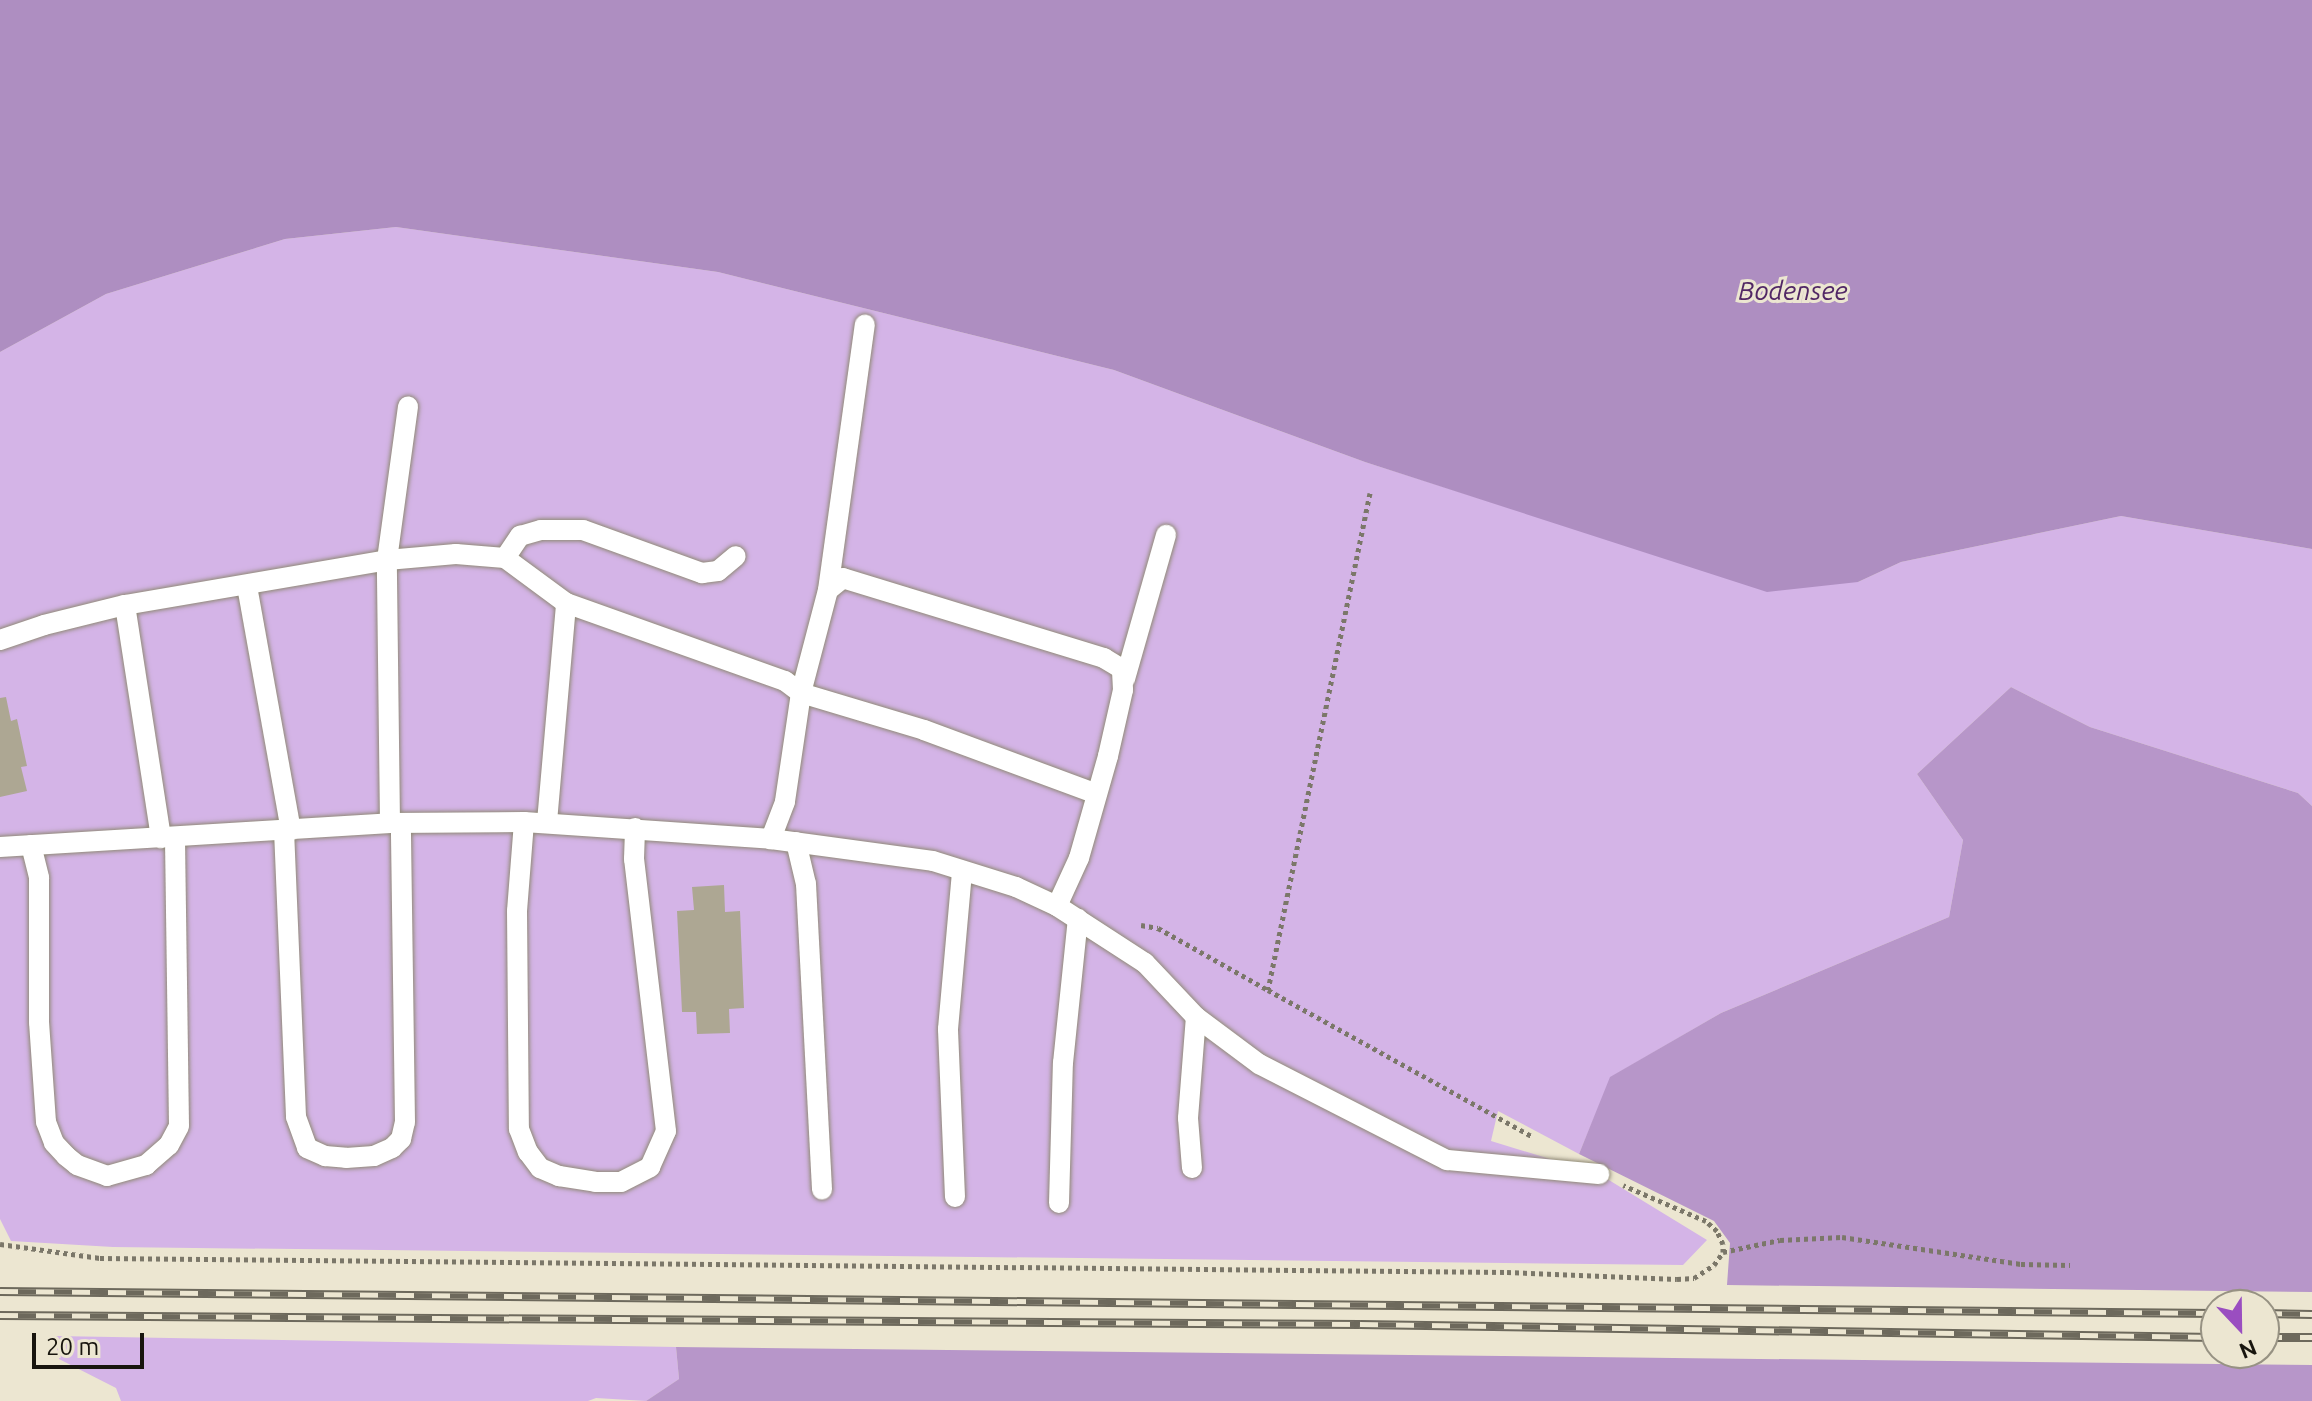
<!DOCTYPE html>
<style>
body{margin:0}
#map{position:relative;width:2312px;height:1401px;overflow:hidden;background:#ece6d1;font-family:Ubuntu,sans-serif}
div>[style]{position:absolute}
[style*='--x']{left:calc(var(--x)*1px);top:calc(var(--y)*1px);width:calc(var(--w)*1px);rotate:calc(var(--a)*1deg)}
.green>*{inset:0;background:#d4b4e7}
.forest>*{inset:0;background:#b796c9}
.water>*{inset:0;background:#ae8ec1}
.building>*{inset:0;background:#ada793}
.path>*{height:5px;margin-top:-2.5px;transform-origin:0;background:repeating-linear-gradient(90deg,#7b7769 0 4px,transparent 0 8px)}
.roads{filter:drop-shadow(0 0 2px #908a77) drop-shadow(0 0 2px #908a77)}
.lane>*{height:20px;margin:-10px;padding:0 10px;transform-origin:10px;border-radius:10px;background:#fff}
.rail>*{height:9px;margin-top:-4.5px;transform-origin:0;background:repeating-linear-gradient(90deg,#ece6d1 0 18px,#6d695c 0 36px);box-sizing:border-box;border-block:2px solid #6d695c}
span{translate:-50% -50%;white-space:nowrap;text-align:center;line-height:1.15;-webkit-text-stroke:6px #ece6d1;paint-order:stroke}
.water-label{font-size:26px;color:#512765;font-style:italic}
.north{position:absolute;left:2200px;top:1289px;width:80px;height:80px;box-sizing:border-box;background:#ece6d1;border:2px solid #979283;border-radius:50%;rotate:158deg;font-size:22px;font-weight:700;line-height:32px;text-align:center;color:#18150e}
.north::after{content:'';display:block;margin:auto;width:28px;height:36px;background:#9a4ec0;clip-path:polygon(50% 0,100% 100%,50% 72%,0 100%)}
.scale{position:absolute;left:32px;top:1333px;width:112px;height:36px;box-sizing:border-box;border:4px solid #18150e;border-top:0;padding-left:10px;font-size:24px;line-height:28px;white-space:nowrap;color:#18150e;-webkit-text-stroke:6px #ece6d1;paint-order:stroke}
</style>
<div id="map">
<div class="green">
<i style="clip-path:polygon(396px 227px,718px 272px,1114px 370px,1365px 462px,1607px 539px,1858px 582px,1901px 562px,2121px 516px,2312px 549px,2312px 806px,2298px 793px,2090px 727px,2011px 687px,1917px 774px,1963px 840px,1949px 917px,1721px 1013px,1611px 1077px,1579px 1154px,1498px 1111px,1491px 1141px,1599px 1174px,1707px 1240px,1683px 1265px,113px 1247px,11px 1241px,0 1219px,0 352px,106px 294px,285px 239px)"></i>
<i style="clip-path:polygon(55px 1336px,676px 1347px,679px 1379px,646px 1401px,596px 1398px,588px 1401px,121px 1401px,116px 1388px,59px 1359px)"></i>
</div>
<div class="forest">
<i style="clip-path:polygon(2011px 687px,2090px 727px,2298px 793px,2312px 806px,2312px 1292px,1727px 1285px,1730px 1243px,1714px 1221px,1579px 1154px,1610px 1077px,1721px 1013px,1949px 917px,1963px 840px,1917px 774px)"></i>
<i style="clip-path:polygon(676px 1347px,2312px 1365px,2312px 1401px,646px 1401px,679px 1379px)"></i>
</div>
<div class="water">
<i style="clip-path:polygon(0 0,2312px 0,2312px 549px,2121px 516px,1901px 562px,1858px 582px,1767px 592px,1365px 462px,1114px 370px,718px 272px,396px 227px,285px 239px,106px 294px,0 352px)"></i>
</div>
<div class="building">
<i style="clip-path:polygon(6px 697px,11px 721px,17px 719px,27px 766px,21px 767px,27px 791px,0 797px,0 698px)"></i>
<i style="clip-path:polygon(724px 885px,725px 912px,740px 911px,744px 1008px,729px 1009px,730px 1033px,697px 1034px,696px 1012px,682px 1012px,677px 911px,694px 910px,692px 887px)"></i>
</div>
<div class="path">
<i style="--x:1370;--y:493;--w:507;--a:101.6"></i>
<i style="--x:1268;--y:990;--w:303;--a:29"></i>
<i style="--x:1141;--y:925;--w:17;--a:10"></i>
<i style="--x:1158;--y:928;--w:126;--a:29.4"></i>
<i style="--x:0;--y:1244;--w:101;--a:8"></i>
<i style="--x:100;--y:1258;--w:1407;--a:0.57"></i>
<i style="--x:1507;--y:1272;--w:170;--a:2.4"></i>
<i style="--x:1677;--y:1279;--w:17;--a:-3"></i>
<i style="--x:1694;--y:1278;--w:24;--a:-33"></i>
<i style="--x:1714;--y:1265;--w:16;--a:-55"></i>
<i style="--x:1723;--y:1252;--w:8;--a:-90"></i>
<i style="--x:1723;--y:1244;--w:14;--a:-115"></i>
<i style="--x:1717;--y:1231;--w:15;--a:-138"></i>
<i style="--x:1706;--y:1221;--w:90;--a:-156.6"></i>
<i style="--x:1723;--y:1252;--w:58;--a:-11.9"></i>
<i style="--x:1780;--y:1240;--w:62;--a:-2.8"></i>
<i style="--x:1842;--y:1237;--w:181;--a:8.6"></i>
<i style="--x:2021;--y:1264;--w:49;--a:1.2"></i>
</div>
<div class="roads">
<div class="lane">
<i style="--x:505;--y:558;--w:27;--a:-56"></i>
<i style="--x:520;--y:536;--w:22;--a:-16"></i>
<i style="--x:541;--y:530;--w:42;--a:0"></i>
<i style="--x:583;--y:530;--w:127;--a:19.9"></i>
<i style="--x:702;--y:573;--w:16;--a:-7"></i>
<i style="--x:718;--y:571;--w:23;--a:-40"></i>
<i style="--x:247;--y:586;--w:248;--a:79.8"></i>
<i style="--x:828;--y:590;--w:268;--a:-82.1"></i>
<i style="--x:125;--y:605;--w:236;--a:81.2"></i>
<i style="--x:0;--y:640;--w:46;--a:-18.8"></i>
<i style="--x:44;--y:625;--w:83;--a:-13.9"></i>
<i style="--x:125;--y:605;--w:266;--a:-9.7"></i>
<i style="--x:387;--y:560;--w:69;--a:-5"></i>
<i style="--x:456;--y:554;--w:49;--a:4.7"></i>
<i style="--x:505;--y:558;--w:76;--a:36.4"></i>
<i style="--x:566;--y:603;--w:232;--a:19.6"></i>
<i style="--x:785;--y:681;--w:20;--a:37"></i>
<i style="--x:801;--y:693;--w:110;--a:98.4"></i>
<i style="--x:785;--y:802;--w:40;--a:111"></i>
<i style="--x:1125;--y:679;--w:150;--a:-74.1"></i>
<i style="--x:524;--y:822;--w:89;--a:94.5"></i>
<i style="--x:517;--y:911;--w:218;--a:89.5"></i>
<i style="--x:519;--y:1129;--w:25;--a:69"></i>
<i style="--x:528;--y:1152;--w:20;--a:53"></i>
<i style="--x:540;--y:1168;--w:21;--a:23"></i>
<i style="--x:559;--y:1176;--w:36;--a:9"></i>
<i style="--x:595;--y:1182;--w:26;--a:0"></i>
<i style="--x:621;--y:1182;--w:33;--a:-27"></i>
<i style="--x:650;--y:1167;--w:39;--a:-66"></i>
<i style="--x:666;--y:1131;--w:274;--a:-96.7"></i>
<i style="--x:634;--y:859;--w:31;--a:-88"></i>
<i style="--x:547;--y:822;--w:220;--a:-85"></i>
<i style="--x:390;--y:823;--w:263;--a:-90.7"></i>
<i style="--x:387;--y:560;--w:155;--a:-82.2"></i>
<i style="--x:284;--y:830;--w:287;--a:87.6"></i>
<i style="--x:296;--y:1117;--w:33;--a:70"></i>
<i style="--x:307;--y:1148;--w:20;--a:24"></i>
<i style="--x:325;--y:1156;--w:21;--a:5"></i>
<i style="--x:346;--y:1158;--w:28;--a:-4"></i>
<i style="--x:374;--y:1156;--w:20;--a:-24"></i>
<i style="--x:392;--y:1148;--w:13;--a:-45"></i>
<i style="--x:401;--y:1139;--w:17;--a:-77"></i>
<i style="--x:405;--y:1122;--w:298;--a:-90.8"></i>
<i style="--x:796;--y:842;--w:43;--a:76.6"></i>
<i style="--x:806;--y:884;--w:306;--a:87"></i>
<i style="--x:31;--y:845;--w:34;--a:76"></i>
<i style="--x:39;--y:878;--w:144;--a:90"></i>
<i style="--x:39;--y:1022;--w:100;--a:86"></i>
<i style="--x:46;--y:1122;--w:22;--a:69"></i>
<i style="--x:54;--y:1143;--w:18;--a:47"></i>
<i style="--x:66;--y:1156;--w:14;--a:39"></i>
<i style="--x:77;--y:1165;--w:32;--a:20"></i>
<i style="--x:107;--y:1176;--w:41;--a:-15.8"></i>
<i style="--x:146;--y:1165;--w:30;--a:-41"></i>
<i style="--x:169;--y:1145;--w:21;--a:-62"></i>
<i style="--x:179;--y:1126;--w:289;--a:-90.8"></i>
<i style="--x:0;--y:847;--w:391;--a:-3.5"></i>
<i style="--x:390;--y:823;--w:134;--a:-0.4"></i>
<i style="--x:524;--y:822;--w:248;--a:3.9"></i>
<i style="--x:771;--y:839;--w:163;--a:7.7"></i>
<i style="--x:933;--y:861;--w:87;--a:17.4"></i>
<i style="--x:1016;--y:887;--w:45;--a:24.9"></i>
<i style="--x:1057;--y:906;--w:105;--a:32.9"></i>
<i style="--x:1145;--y:963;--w:74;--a:46.6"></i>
<i style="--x:1196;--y:1017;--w:79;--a:36.7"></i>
<i style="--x:1259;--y:1064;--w:211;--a:27.1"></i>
<i style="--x:1447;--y:1160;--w:153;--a:5.3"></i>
<i style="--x:1057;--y:906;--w:53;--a:-65.4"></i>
<i style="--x:1079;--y:858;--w:106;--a:-74.1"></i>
<i style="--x:1108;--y:756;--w:68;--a:-77.2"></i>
<i style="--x:1123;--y:690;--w:21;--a:-93"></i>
<i style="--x:1122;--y:669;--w:21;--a:-149"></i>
<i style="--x:1104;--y:658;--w:273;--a:-163"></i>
<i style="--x:843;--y:578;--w:19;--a:141"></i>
<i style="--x:828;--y:590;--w:106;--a:104.7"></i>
<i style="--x:801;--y:693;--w:128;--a:16.7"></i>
<i style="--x:924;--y:730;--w:184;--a:20.3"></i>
<i style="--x:1192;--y:1168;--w:50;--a:-94.6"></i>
<i style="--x:1188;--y:1118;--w:101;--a:-85.5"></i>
<i style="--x:955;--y:1197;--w:168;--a:-92.4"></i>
<i style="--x:948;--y:1029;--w:159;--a:-84.9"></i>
<i style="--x:1059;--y:1203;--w:140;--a:-88.4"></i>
<i style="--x:1063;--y:1063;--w:145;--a:-84.1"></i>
</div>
</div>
<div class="rail">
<i style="--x:0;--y:1291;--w:2216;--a:0.57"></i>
<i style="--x:2264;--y:1313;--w:48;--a:1.2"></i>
<i style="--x:0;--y:1315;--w:1360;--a:0.38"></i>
<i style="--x:1360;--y:1324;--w:856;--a:0.87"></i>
<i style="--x:2264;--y:1337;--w:48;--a:0"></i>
</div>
<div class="water-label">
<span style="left:1793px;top:291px">Bodensee</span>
</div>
<div class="north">N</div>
<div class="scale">20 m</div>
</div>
